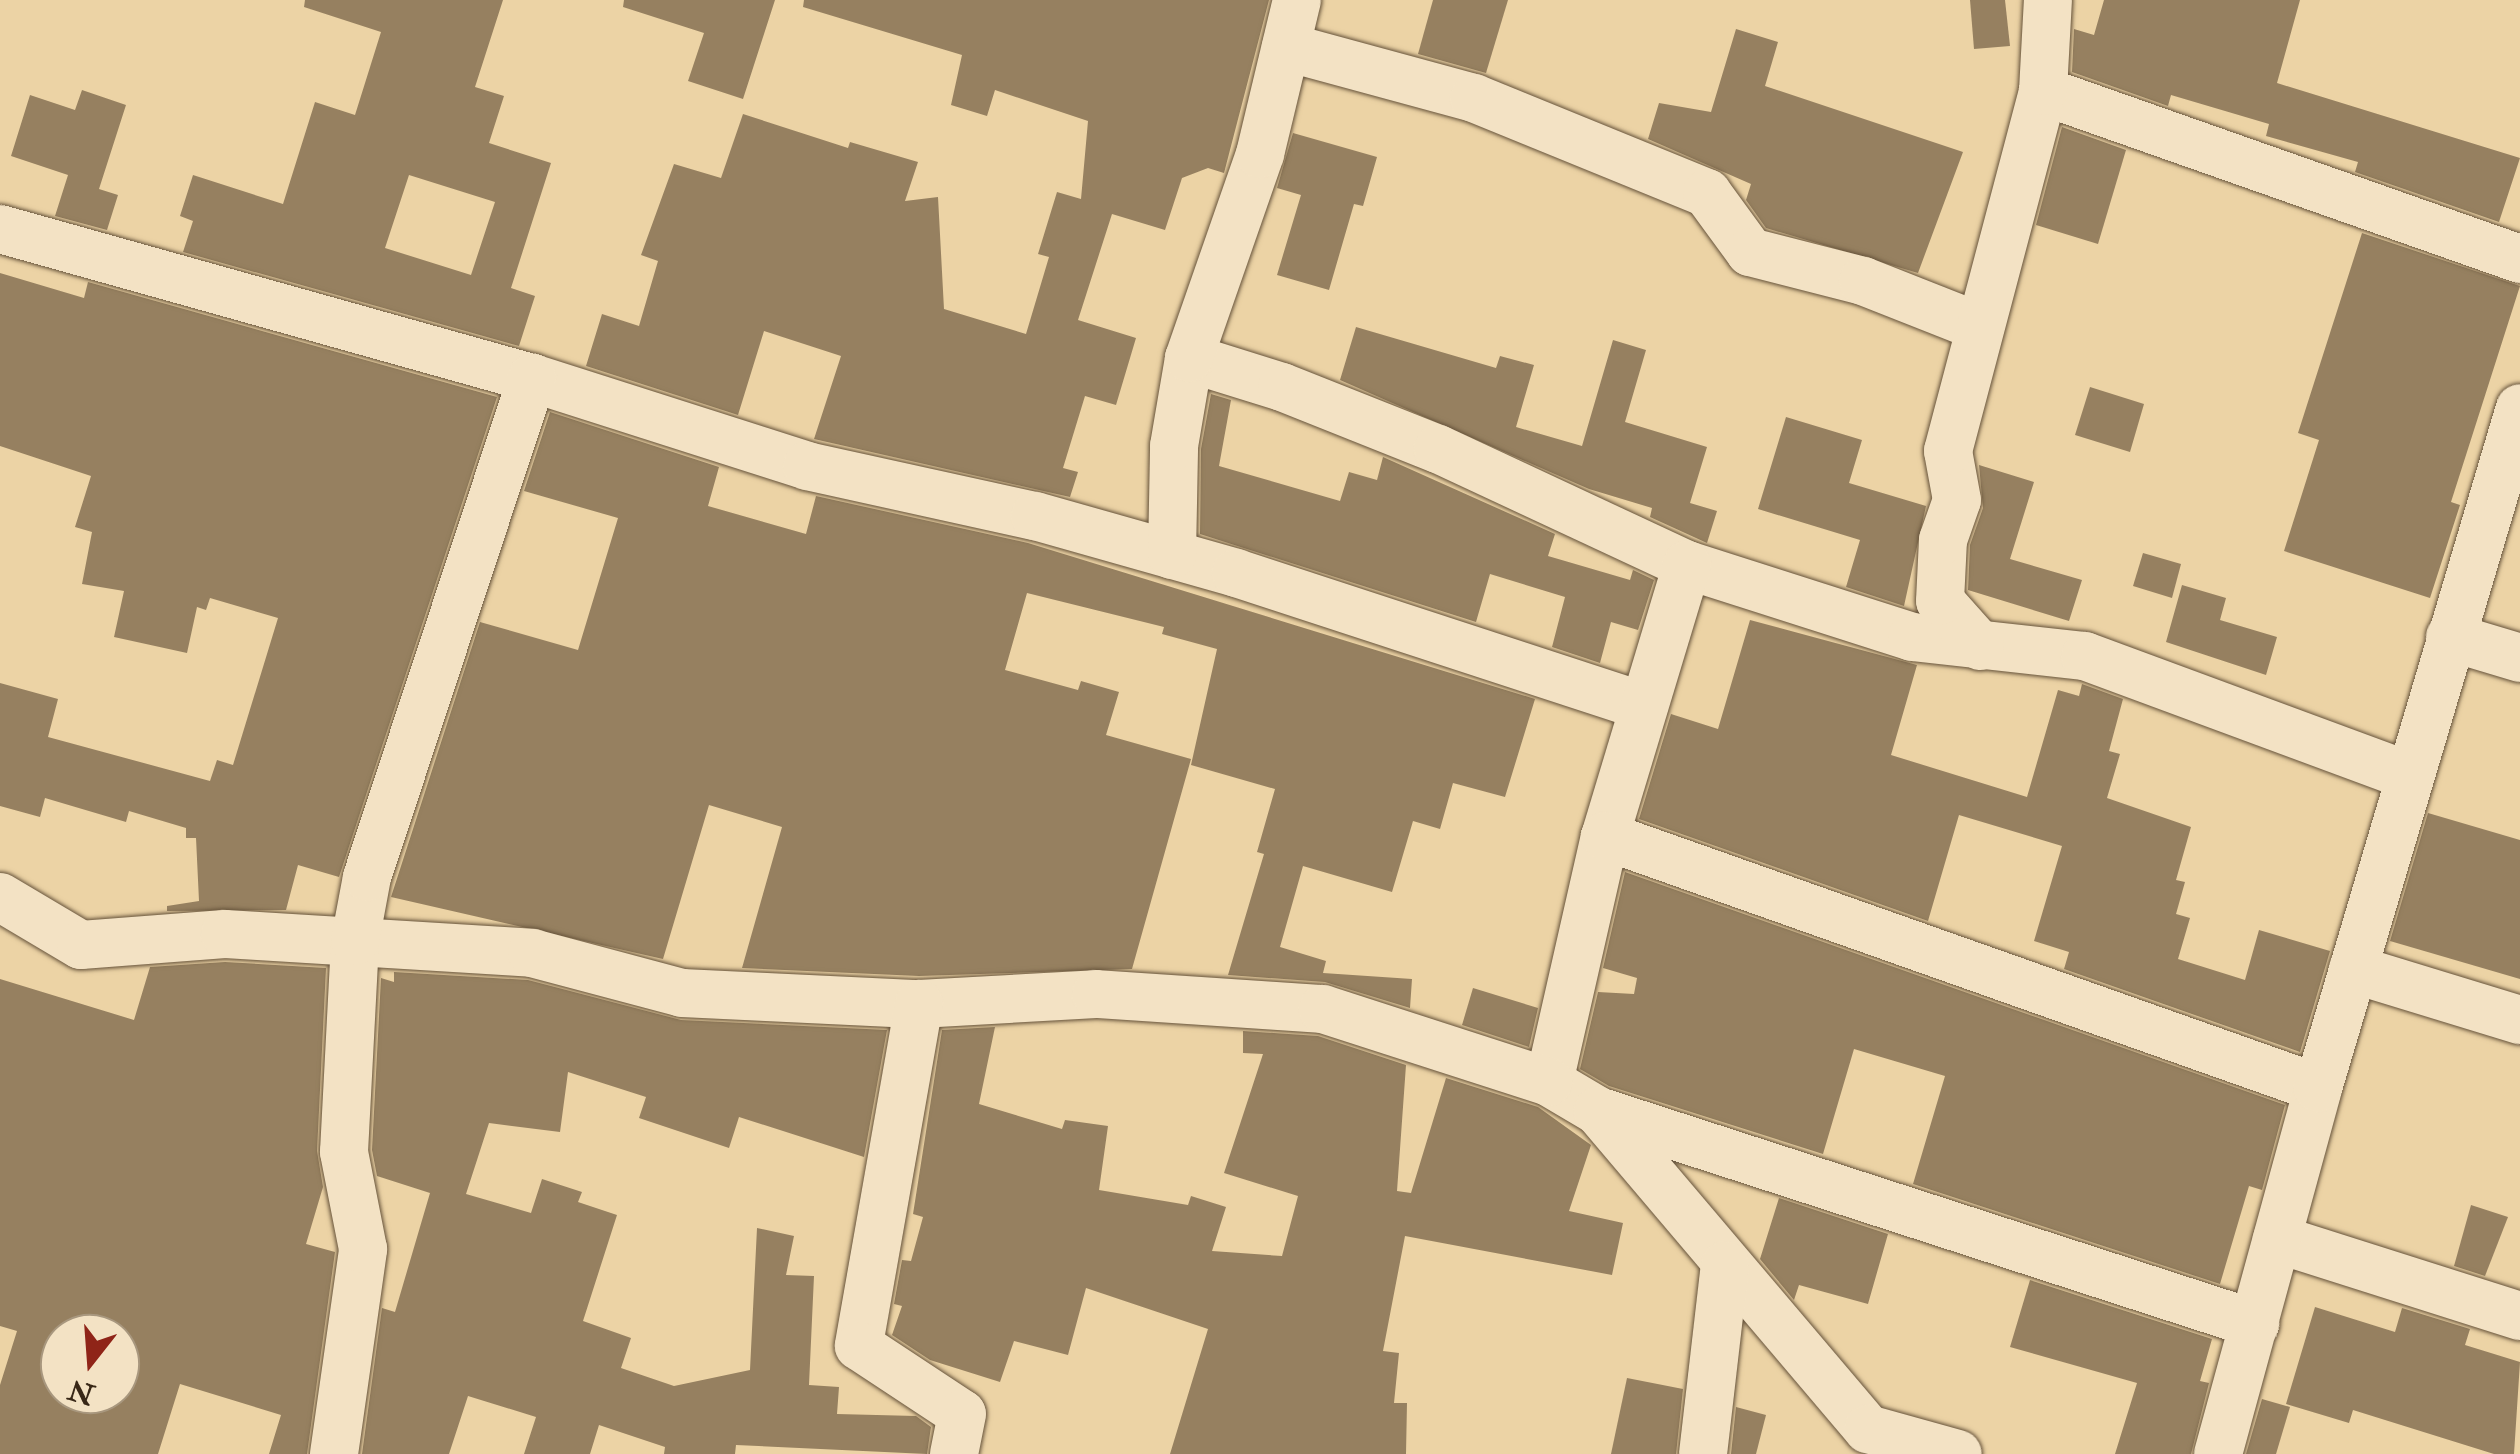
<!DOCTYPE html>
<style>
body{margin:0}
#map{position:relative;width:2520px;height:1454px;overflow:hidden;background:#ecd3a5;font-family:"IM FELL Double Pica",serif}
div>[style]{position:absolute}
[style*='--x']{left:calc(var(--x)*1px);top:calc(var(--y)*1px);width:calc(var(--w)*1px);rotate:calc(var(--a)*1deg)}
.building>*{inset:0;background:#968060}
.roads{filter:drop-shadow(0 0 2px #65523a) drop-shadow(0 0 2px #65523a)}
.minor>*{height:48px;margin:-24px;padding:0 24px;transform-origin:24px;border-radius:24px;background:#f3e2c4}
span{translate:-50% -50%;white-space:nowrap;text-align:center;line-height:1.15;-webkit-text-stroke:9px #f3e2c4;paint-order:stroke}
.north{position:absolute;left:40px;top:1314px;width:100px;height:100px;box-sizing:border-box;background:#f3e2c4;border:2px solid #a8977e;border-radius:50%;rotate:197deg;font-size:28px;font-weight:700;line-height:40px;text-align:center;color:#382716}
.north::after{content:'';display:block;margin:auto;width:35px;height:45px;background:#8f2418;clip-path:polygon(50% 0,100% 100%,50% 72%,0 100%)}
</style>
<div id="map">
<div class="building">
<i style="clip-path:polygon(evenodd,305px 0,503px 0,475px 87px,504px 96px,489px 143px,551px 163px,511px 288px,535px 296px,519px 346px,183px 252px,193px 221px,180px 216px,193px 175px,283px 204px,315px 102px,355px 115px,381px 32px,304px 7px,305px 0,409px 175px,495px 202px,471px 275px,385px 248px,409px 175px)"></i>
<i style="clip-path:polygon(624px 0,775px 0,743px 99px,688px 81px,704px 33px,623px 7px)"></i>
<i style="clip-path:polygon(804px 0,1269px 0,1224px 173px,1208px 168px,1182px 178px,1165px 230px,1112px 214px,1078px 320px,1136px 338px,1116px 405px,1085px 396px,1063px 468px,1078px 472px,1070px 497px,814px 439px,841px 356px,764px 331px,738px 415px,586px 366px,602px 314px,639px 326px,658px 261px,641px 255px,674px 164px,721px 178px,743px 114px,848px 148px,850px 142px,918px 162px,905px 201px,938px 197px,944px 309px,1026px 334px,1049px 257px,1038px 254px,1057px 192px,1081px 199px,1088px 121px,995px 90px,987px 116px,951px 105px,962px 55px,803px 7px)"></i>
<i style="clip-path:polygon(1433px 0,1508px 0,1486px 73px,1418px 54px)"></i>
<i style="clip-path:polygon(1970px 0,2005px 0,2010px 46px,1974px 49px)"></i>
<i style="clip-path:polygon(2104px 0,2300px 0,2277px 83px,2520px 158px,2499px 222px,2355px 172px,2358px 162px,2266px 136px,2269px 124px,2171px 95px,2168px 106px,2072px 72px,2074px 29px,2094px 35px)"></i>
<i style="clip-path:polygon(1736px 29px,1778px 42px,1765px 86px,1963px 152px,1918px 273px,1766px 228px,1746px 200px,1751px 184px,1648px 139px,1659px 103px,1711px 112px)"></i>
<i style="clip-path:polygon(82px 90px,126px 105px,99px 189px,118px 195px,107px 230px,55px 216px,68px 175px,11px 156px,30px 95px,75px 110px)"></i>
<i style="clip-path:polygon(2062px 127px,2126px 150px,2098px 244px,2036px 225px)"></i>
<i style="clip-path:polygon(1293px 133px,1377px 157px,1363px 206px,1354px 204px,1329px 290px,1277px 275px,1301px 195px,1277px 188px)"></i>
<i style="clip-path:polygon(2362px 233px,2520px 286px,2451px 502px,2460px 505px,2430px 598px,2284px 551px,2319px 440px,2298px 433px)"></i>
<i style="clip-path:polygon(0 273px,84px 298px,88px 282px,497px 397px,339px 877px,298px 865px,286px 910px,167px 911px,167px 906px,199px 901px,196px 838px,186px 838px,186px 828px,129px 811px,126px 822px,45px 798px,40px 817px,0 806px,0 683px,58px 699px,48px 737px,210px 781px,217px 760px,233px 765px,278px 618px,210px 598px,206px 610px,197px 607px,187px 653px,114px 637px,124px 591px,82px 584px,92px 532px,75px 527px,91px 476px,0 446px)"></i>
<i style="clip-path:polygon(1356px 327px,1496px 368px,1500px 356px,1534px 365px,1516px 427px,1582px 446px,1613px 340px,1646px 350px,1625px 422px,1707px 447px,1690px 503px,1717px 511px,1707px 543px,1650px 517px,1652px 508px,1589px 489px,1340px 380px)"></i>
<i style="clip-path:polygon(2090px 387px,2144px 404px,2130px 452px,2075px 435px)"></i>
<i style="clip-path:polygon(1211px 394px,1231px 400px,1219px 466px,1340px 501px,1349px 472px,1377px 480px,1383px 457px,1555px 534px,1548px 556px,1630px 580px,1633px 570px,1654px 580px,1638px 630px,1611px 622px,1600px 663px,1552px 647px,1565px 597px,1490px 574px,1476px 622px,1200px 534px,1201px 449px)"></i>
<i style="clip-path:polygon(550px 412px,719px 467px,708px 506px,806px 534px,816px 496px,1028px 543px,1535px 699px,1505px 797px,1453px 783px,1440px 829px,1413px 821px,1392px 892px,1303px 866px,1280px 947px,1326px 961px,1323px 973px,1412px 979px,1410px 1008px,1325px 982px,1228px 975px,1264px 854px,1257px 852px,1275px 789px,1191px 765px,1217px 649px,1162px 634px,1164px 627px,1027px 593px,1005px 670px,1078px 690px,1081px 681px,1119px 692px,1106px 735px,1191px 759px,1132px 969px,919px 976px,742px 968px,782px 827px,709px 805px,663px 959px,391px 897px,480px 622px,578px 650px,618px 518px,524px 491px)"></i>
<i style="clip-path:polygon(1786px 417px,1862px 440px,1849px 483px,1926px 506px,1904px 606px,1846px 587px,1860px 540px,1758px 509px)"></i>
<i style="clip-path:polygon(1979px 465px,2034px 482px,2010px 559px,2082px 580px,2069px 621px,1968px 590px,1970px 545px,1983px 508px)"></i>
<i style="clip-path:polygon(2143px 553px,2181px 564px,2172px 598px,2133px 586px)"></i>
<i style="clip-path:polygon(2182px 585px,2226px 598px,2220px 620px,2277px 637px,2266px 675px,2166px 642px)"></i>
<i style="clip-path:polygon(1750px 620px,1917px 665px,1891px 755px,2027px 797px,2058px 690px,2079px 696px,2082px 684px,2123px 699px,2109px 751px,2120px 754px,2107px 798px,2191px 827px,2176px 880px,2185px 882px,2176px 914px,2190px 918px,2178px 959px,2245px 980px,2259px 930px,2330px 951px,2300px 1052px,2064px 969px,2069px 952px,2034px 941px,2062px 846px,1959px 815px,1928px 921px,1639px 819px,1671px 714px,1718px 729px)"></i>
<i style="clip-path:polygon(2428px 813px,2520px 840px,2520px 979px,2390px 941px)"></i>
<i style="clip-path:polygon(1625px 872px,2285px 1105px,2262px 1190px,2249px 1186px,2220px 1284px,1913px 1184px,1945px 1076px,1854px 1049px,1823px 1154px,1609px 1086px,1580px 1069px,1598px 992px,1634px 994px,1637px 978px,1603px 968px)"></i>
<i style="clip-path:polygon(evenodd,225px 962px,326px 968px,317px 1151px,323px 1187px,306px 1244px,335px 1252px,307px 1454px,269px 1454px,281px 1415px,180px 1384px,158px 1454px,0 1454px,0 1385px,17px 1331px,0 1326px,0 979px,134px 1020px,150px 967px,225px 962px,60px 1334px,120px 1334px,120px 1394px,60px 1394px,60px 1334px)"></i>
<i style="clip-path:polygon(394px 972px,528px 980px,681px 1020px,887px 1030px,864px 1157px,739px 1117px,729px 1148px,639px 1118px,646px 1097px,568px 1072px,560px 1132px,489px 1123px,466px 1194px,531px 1213px,542px 1179px,582px 1192px,578px 1202px,617px 1215px,583px 1321px,631px 1338px,621px 1368px,674px 1386px,750px 1370px,757px 1228px,794px 1236px,786px 1275px,814px 1276px,809px 1385px,839px 1387px,837px 1414px,916px 1416px,931px 1427px,927px 1454px,736px 1445px,735px 1454px,664px 1454px,665px 1447px,599px 1425px,590px 1454px,524px 1454px,536px 1417px,468px 1396px,449px 1454px,362px 1454px,382px 1308px,395px 1312px,430px 1193px,377px 1176px,372px 1150px,381px 978px,394px 982px)"></i>
<i style="clip-path:polygon(1473px 988px,1538px 1008px,1529px 1047px,1462px 1025px)"></i>
<i style="clip-path:polygon(995px 1027px,979px 1104px,1062px 1129px,1065px 1120px,1108px 1126px,1099px 1190px,1188px 1205px,1191px 1196px,1226px 1207px,1212px 1251px,1282px 1256px,1298px 1196px,1224px 1173px,1263px 1054px,1243px 1053px,1243px 1031px,1318px 1036px,1406px 1065px,1397px 1191px,1411px 1193px,1446px 1078px,1538px 1107px,1591px 1145px,1569px 1211px,1623px 1223px,1612px 1275px,1405px 1236px,1383px 1351px,1399px 1353px,1394px 1403px,1407px 1403px,1406px 1454px,1170px 1454px,1208px 1329px,1086px 1288px,1068px 1355px,1014px 1341px,1000px 1382px,930px 1360px,892px 1335px,902px 1306px,894px 1304px,902px 1260px,911px 1261px,923px 1217px,913px 1214px,942px 1030px)"></i>
<i style="clip-path:polygon(1779px 1198px,1888px 1234px,1868px 1304px,1799px 1285px,1794px 1300px,1760px 1259px)"></i>
<i style="clip-path:polygon(2471px 1205px,2508px 1217px,2485px 1276px,2454px 1266px)"></i>
<i style="clip-path:polygon(2030px 1280px,2212px 1339px,2200px 1381px,2209px 1383px,2191px 1454px,2115px 1454px,2137px 1383px,2010px 1347px)"></i>
<i style="clip-path:polygon(2315px 1307px,2395px 1332px,2402px 1308px,2470px 1329px,2465px 1345px,2520px 1362px,2514px 1454px,2494px 1454px,2353px 1410px,2349px 1423px,2286px 1404px)"></i>
<i style="clip-path:polygon(1627px 1378px,1683px 1389px,1676px 1454px,1611px 1454px)"></i>
<i style="clip-path:polygon(2262px 1399px,2290px 1407px,2276px 1454px,2246px 1454px)"></i>
<i style="clip-path:polygon(1736px 1407px,1766px 1415px,1756px 1454px,1731px 1454px)"></i>
</div>
<div class="roads">
<div class="minor">
<i style="--x:1286;--y:47;--w:195;--a:15.2"></i>
<i style="--x:1474;--y:98;--w:252;--a:22.2"></i>
<i style="--x:1707;--y:193;--w:73;--a:53.9"></i>
<i style="--x:1750;--y:252;--w:117;--a:14.4"></i>
<i style="--x:1863;--y:281;--w:123;--a:21.5"></i>
<i style="--x:2043;--y:91;--w:506;--a:19.4"></i>
<i style="--x:0;--y:229;--w:552;--a:15.65"></i>
<i style="--x:532;--y:378;--w:289;--a:17.7"></i>
<i style="--x:807;--y:466;--w:233;--a:12.4"></i>
<i style="--x:1035;--y:516;--w:209;--a:15.8"></i>
<i style="--x:1236;--y:573;--w:429;--a:18.1"></i>
<i style="--x:1189;--y:358;--w:97;--a:17.3"></i>
<i style="--x:1282;--y:387;--w:168;--a:21.7"></i>
<i style="--x:1438;--y:449;--w:275;--a:25"></i>
<i style="--x:1687;--y:565;--w:236;--a:17.7"></i>
<i style="--x:1912;--y:637;--w:174;--a:6.3"></i>
<i style="--x:2085;--y:656;--w:346;--a:20.3"></i>
<i style="--x:1172;--y:555;--w:109;--a:-88.9"></i>
<i style="--x:1174;--y:446;--w:89;--a:-80.3"></i>
<i style="--x:1189;--y:358;--w:216;--a:-70.8"></i>
<i style="--x:1260;--y:154;--w:158;--a:-76.5"></i>
<i style="--x:1687;--y:565;--w:283;--a:106.8"></i>
<i style="--x:1605;--y:836;--w:252;--a:102.8"></i>
<i style="--x:1549;--y:1082;--w:57;--a:30.6"></i>
<i style="--x:1598;--y:1111;--w:417;--a:49.7"></i>
<i style="--x:1868;--y:1429;--w:93;--a:15.5"></i>
<i style="--x:2450;--y:637;--w:73;--a:16.7"></i>
<i style="--x:1980;--y:646;--w:60;--a:-131.6"></i>
<i style="--x:1940;--y:601;--w:61;--a:-87.2"></i>
<i style="--x:1943;--y:540;--w:42;--a:-70.7"></i>
<i style="--x:1957;--y:500;--w:50;--a:-100.4"></i>
<i style="--x:1948;--y:451;--w:372;--a:-75.2"></i>
<i style="--x:2043;--y:91;--w:91;--a:-86.9"></i>
<i style="--x:1605;--y:836;--w:756;--a:19.47"></i>
<i style="--x:0;--y:897;--w:94;--a:30.7"></i>
<i style="--x:81;--y:945;--w:144;--a:-4.4"></i>
<i style="--x:225;--y:934;--w:308;--a:3.5"></i>
<i style="--x:532;--y:953;--w:155;--a:14.9"></i>
<i style="--x:682;--y:993;--w:237;--a:2.7"></i>
<i style="--x:919;--y:1004;--w:177;--a:-3.2"></i>
<i style="--x:1096;--y:994;--w:227;--a:3.8"></i>
<i style="--x:1323;--y:1009;--w:237;--a:17.9"></i>
<i style="--x:2353;--y:969;--w:175;--a:17"></i>
<i style="--x:919;--y:1004;--w:347;--a:100"></i>
<i style="--x:859;--y:1346;--w:123;--a:33.4"></i>
<i style="--x:962;--y:1414;--w:41;--a:101.3"></i>
<i style="--x:1598;--y:1111;--w:691;--a:17.96"></i>
<i style="--x:2277;--y:1239;--w:255;--a:17.6"></i>
<i style="--x:334;--y:1454;--w:207;--a:-81.9"></i>
<i style="--x:363;--y:1249;--w:99;--a:-101.1"></i>
<i style="--x:344;--y:1152;--w:211;--a:-87"></i>
<i style="--x:355;--y:941;--w:65;--a:-79.4"></i>
<i style="--x:367;--y:877;--w:526;--a:-71.7"></i>
<i style="--x:1703;--y:1454;--w:190;--a:-83.4"></i>
<i style="--x:2218;--y:1454;--w:379;--a:-74.7"></i>
<i style="--x:2318;--y:1088;--w:709;--a:-73.46"></i>
</div>
</div>
<div class="north">N</div>
</div>
